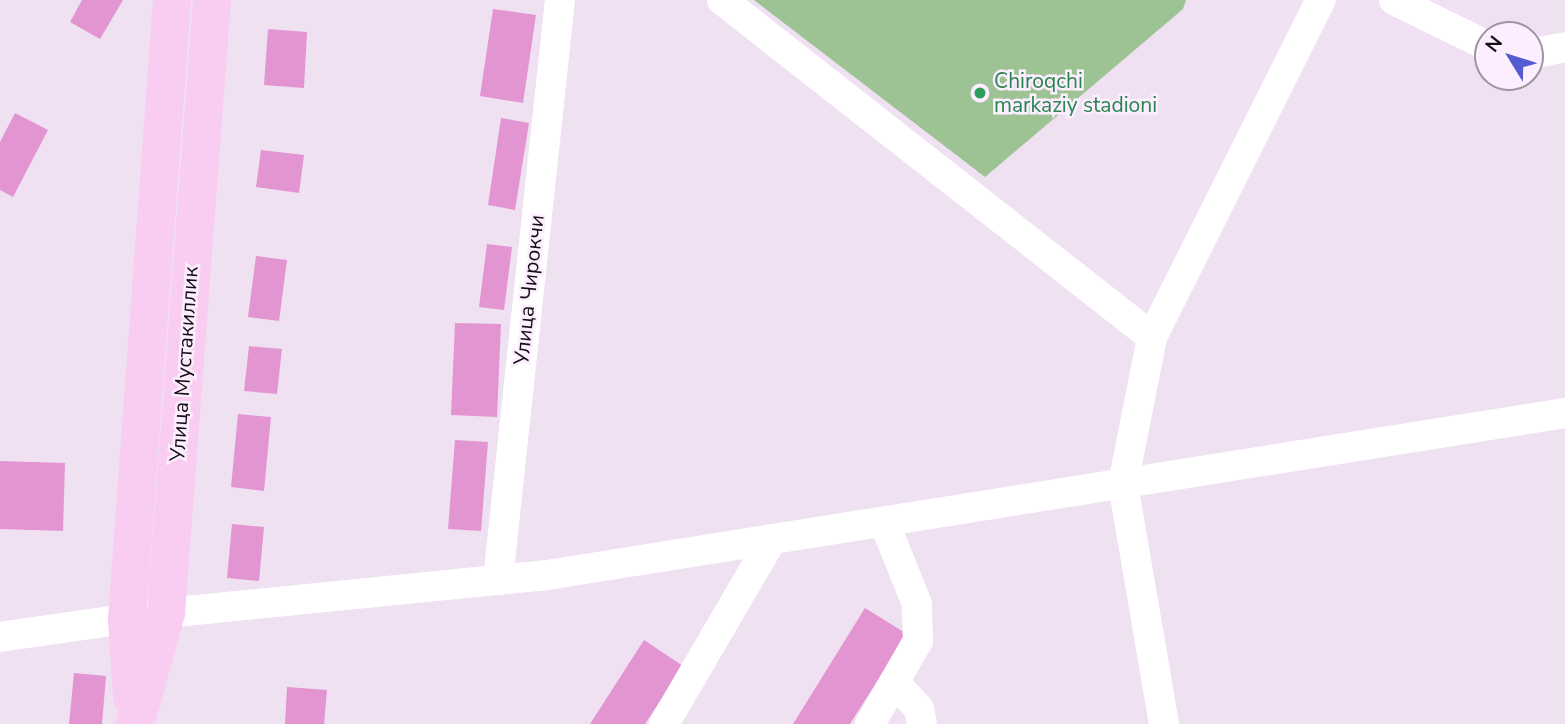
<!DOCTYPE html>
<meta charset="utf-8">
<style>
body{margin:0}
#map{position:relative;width:1565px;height:724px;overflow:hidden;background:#efe1f2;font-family:"Nunito Sans",sans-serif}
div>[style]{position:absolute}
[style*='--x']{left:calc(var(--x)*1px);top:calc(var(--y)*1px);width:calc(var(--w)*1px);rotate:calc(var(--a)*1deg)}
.green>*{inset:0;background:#9dc294}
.building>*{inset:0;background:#e395d1}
.minor>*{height:30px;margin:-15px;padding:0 15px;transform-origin:15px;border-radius:15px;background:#fff}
.major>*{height:38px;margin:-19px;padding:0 19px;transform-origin:19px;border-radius:19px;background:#f8cdf1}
.dots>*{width:19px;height:19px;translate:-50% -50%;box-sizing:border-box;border:4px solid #fdeeff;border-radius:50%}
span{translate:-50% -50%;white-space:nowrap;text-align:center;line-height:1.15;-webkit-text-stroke:5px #fdeeff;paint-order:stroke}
.leisure-label{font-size:21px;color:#27864d}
.left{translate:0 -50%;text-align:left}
.street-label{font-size:21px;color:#130e13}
.north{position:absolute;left:1474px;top:21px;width:70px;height:70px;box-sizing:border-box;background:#fdeeff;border:2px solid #9f94a1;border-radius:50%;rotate:308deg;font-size:19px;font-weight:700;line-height:28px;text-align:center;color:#130e13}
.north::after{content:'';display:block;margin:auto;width:24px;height:32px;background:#555cd3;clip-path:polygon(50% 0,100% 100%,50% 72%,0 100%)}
</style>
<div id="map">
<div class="green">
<i style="clip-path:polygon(754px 0,1186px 0,1183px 9px,985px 177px)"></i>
</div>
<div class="building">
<i style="clip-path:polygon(82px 0,123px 0,100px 39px,70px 22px)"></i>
<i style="clip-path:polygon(493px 9px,536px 15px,523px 103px,480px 96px)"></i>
<i style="clip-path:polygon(268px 29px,307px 32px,304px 88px,264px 85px)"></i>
<i style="clip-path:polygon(15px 113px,48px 130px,13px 197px,0 190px,0 142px)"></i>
<i style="clip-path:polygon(501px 118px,529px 123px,515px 210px,488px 205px)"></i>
<i style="clip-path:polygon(261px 150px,304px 155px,299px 193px,256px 187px)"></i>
<i style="clip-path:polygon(487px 244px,512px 247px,504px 310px,479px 307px)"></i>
<i style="clip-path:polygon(256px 256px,287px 260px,279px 321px,248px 317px)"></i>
<i style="clip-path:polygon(455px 323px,501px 324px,497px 417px,451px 415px)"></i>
<i style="clip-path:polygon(249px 346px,282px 349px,277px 394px,244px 391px)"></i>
<i style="clip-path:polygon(238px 414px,271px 417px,264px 491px,231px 487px)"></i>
<i style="clip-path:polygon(455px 440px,488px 442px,481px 531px,448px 529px)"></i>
<i style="clip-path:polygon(0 461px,65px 463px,63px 531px,0 529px)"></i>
<i style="clip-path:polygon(232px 524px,264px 527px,259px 581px,227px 578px)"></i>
<i style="clip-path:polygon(865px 608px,907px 634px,850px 724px,793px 724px)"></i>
<i style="clip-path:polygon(644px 640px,683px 666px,645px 724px,590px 724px)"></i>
<i style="clip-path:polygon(74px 673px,106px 676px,102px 724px,69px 724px)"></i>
<i style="clip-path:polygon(287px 687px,327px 690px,324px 724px,285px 724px)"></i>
</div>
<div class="minor">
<i style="--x:722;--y:0;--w:546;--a:38.09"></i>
<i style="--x:1394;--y:0;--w:105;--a:26.1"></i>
<i style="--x:1530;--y:54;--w:36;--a:-11"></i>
<i style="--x:498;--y:580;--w:583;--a:-83.9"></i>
<i style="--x:0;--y:637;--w:168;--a:-8.2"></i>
<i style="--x:166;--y:613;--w:383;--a:-5.7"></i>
<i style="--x:547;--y:575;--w:1031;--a:-9.04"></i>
<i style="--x:896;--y:684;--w:34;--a:47"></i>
<i style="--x:919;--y:709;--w:15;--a:79"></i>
<i style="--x:664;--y:724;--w:214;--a:-59.7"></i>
<i style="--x:870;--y:724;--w:96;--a:-60"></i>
<i style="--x:918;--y:641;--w:37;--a:-92"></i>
<i style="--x:917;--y:604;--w:88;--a:-111.9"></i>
<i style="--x:1164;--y:724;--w:243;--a:-99.7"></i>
<i style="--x:1123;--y:484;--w:150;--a:-78.8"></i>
<i style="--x:1152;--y:337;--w:377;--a:-63.4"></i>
</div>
<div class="major">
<i style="--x:132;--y:697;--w:78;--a:-93.7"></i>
<i style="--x:127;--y:619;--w:621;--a:-85.84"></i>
<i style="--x:135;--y:724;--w:115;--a:-74.4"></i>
<i style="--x:166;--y:613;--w:615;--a:-85.71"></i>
</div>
<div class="dots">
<i style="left:980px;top:93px;background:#2e9e5b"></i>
</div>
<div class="leisure-label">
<span class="left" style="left:994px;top:93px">Chiroqchi<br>markaziy stadioni</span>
</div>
<div class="street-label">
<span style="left:529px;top:290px;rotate:-84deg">Улица Чирокчи</span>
<span style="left:184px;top:364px;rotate:-86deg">Улица Мустакиллик</span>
</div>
<div class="north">N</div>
</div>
